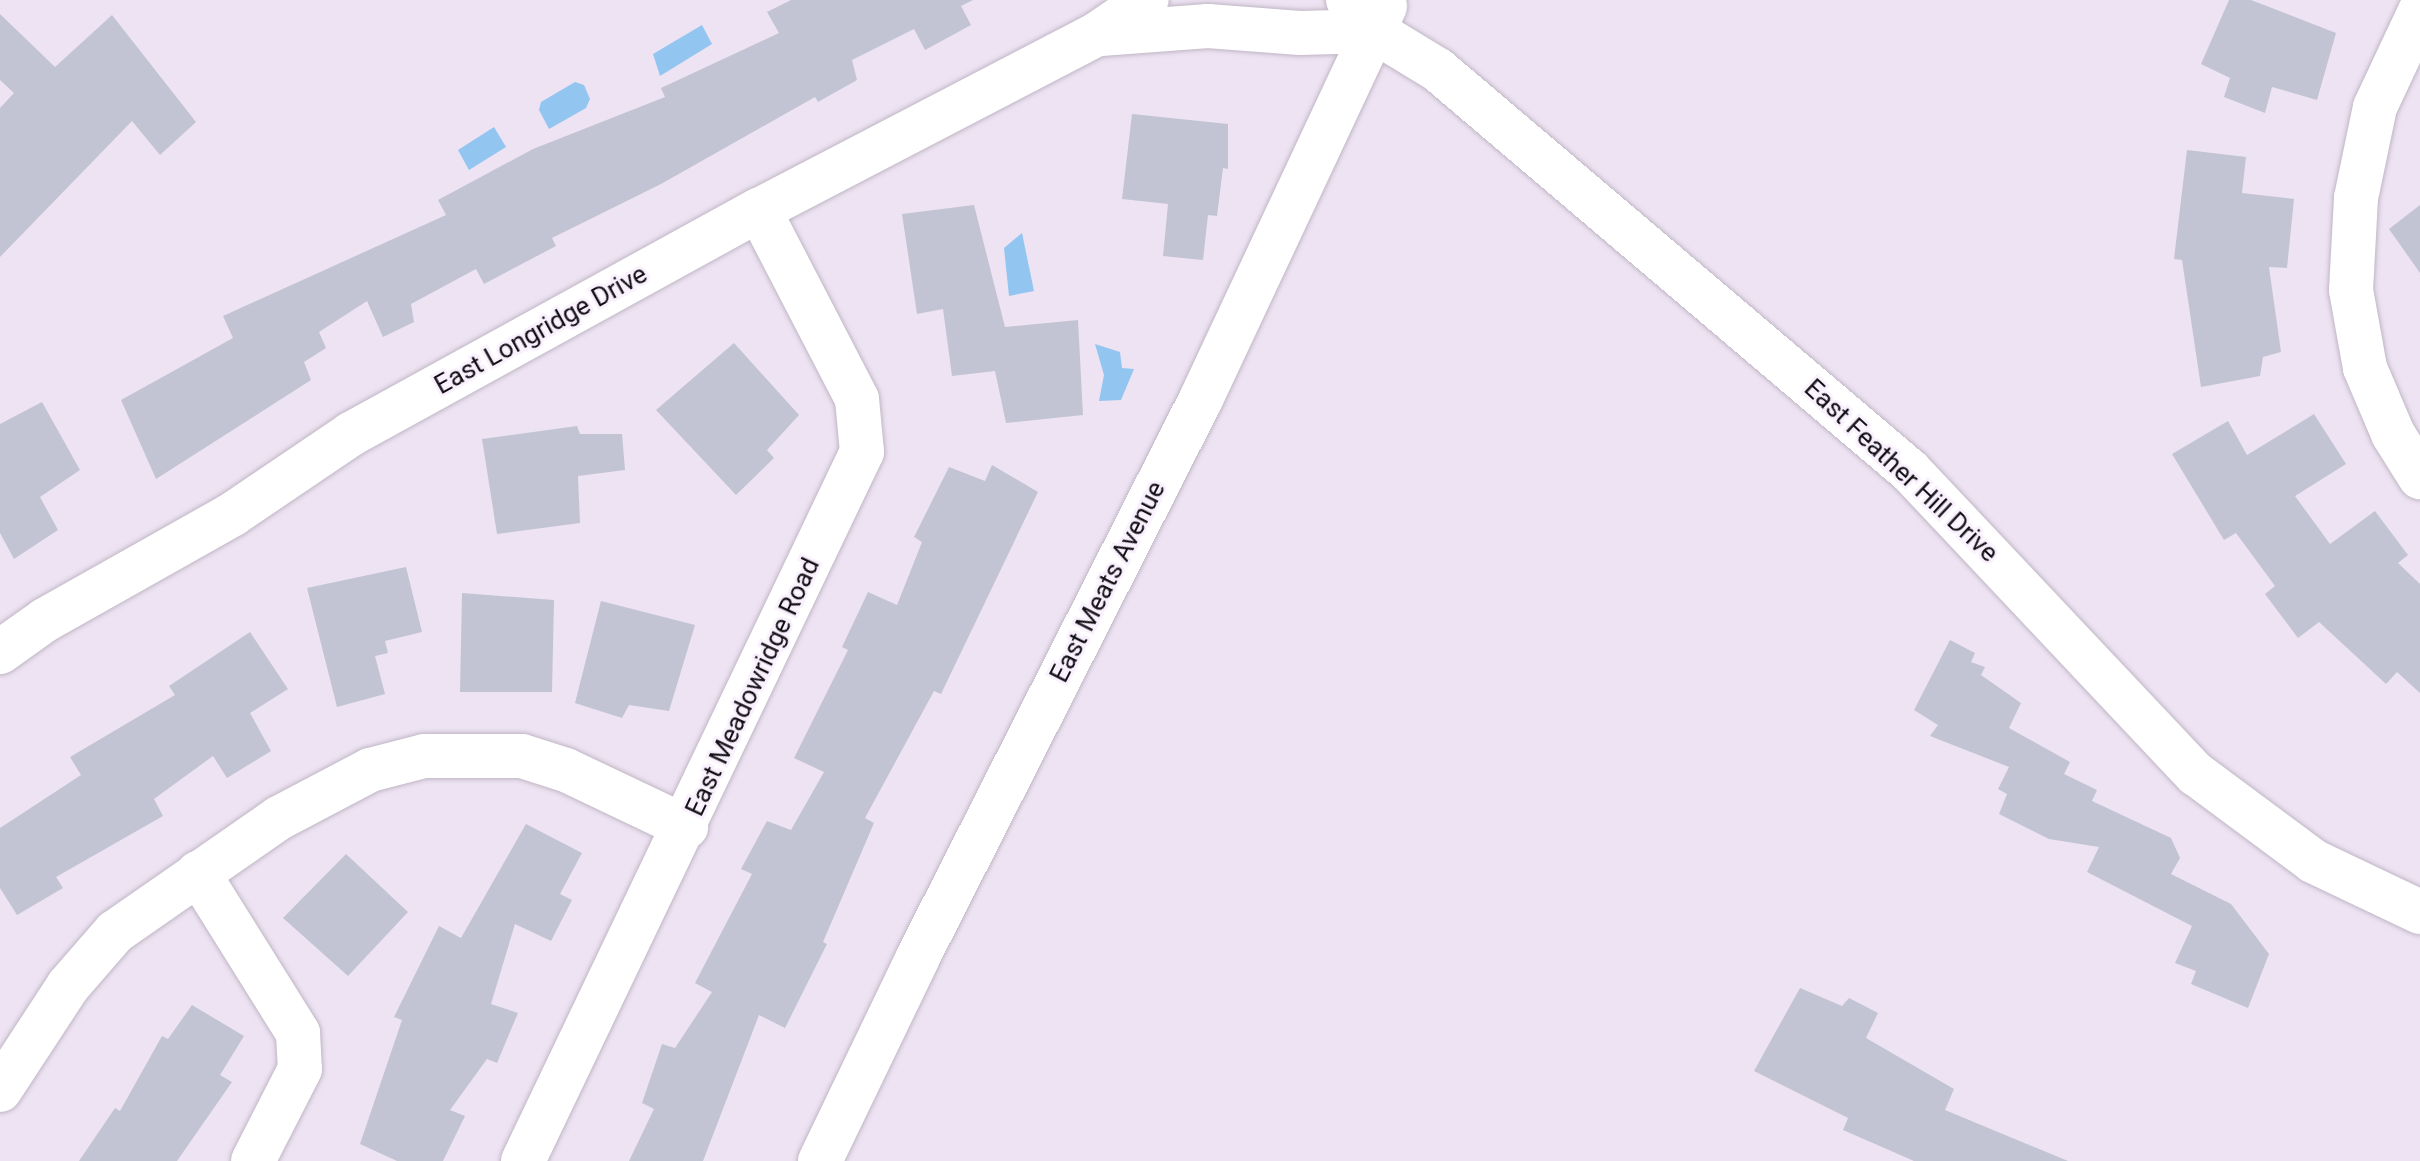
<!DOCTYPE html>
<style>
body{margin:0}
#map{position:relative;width:2420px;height:1161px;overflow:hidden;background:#ede3f2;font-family:Roboto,sans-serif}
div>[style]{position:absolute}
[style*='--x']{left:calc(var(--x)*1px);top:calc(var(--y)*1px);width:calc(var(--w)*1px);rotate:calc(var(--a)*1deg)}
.water>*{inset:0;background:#93c5f1}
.building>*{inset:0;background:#c2c4d4}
.roads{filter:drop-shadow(0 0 2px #c0b6c5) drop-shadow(0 0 2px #c0b6c5)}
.minor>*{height:44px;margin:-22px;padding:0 22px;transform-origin:22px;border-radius:22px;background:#fff}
span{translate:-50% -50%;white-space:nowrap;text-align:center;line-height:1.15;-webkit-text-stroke:6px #f9f1fe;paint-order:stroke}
.street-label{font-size:26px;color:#120f14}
</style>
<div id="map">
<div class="water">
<i style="clip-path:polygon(702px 25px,712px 44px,660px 76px,653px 54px)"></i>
<i style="clip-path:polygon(575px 82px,584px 85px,590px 99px,586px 108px,549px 129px,539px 110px,541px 102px)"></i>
<i style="clip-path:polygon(494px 127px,506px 147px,469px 170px,458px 150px)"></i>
<i style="clip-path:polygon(1022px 233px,1034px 291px,1009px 296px,1004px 248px)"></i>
<i style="clip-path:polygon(1095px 344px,1120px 352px,1122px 368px,1134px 369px,1121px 400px,1099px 401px,1104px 375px)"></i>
</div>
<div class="building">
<i style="clip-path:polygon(791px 0,973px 0,961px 6px,971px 25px,925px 50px,914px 29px,852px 60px,857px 80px,818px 102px,815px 97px,661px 184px,552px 238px,556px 246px,484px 284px,476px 269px,411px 304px,414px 322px,383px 337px,367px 301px,319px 332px,326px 348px,304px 362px,311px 380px,156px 479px,121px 400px,233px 338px,223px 316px,446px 215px,438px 200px,533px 149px,665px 97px,661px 88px,779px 33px,767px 12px)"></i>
<i style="clip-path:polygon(2229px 0,2251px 0,2336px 33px,2317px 100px,2272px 87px,2265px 113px,2224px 97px,2230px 78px,2201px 64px)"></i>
<i style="clip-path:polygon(0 14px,55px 67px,112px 15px,196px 122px,160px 155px,132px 121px,0 257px,0 108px,14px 93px,0 80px)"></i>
<i style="clip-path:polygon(1132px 114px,1228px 124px,1228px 169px,1223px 168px,1217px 216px,1208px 215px,1203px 260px,1163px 256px,1168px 204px,1122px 199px)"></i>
<i style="clip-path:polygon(2187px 150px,2246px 157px,2242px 193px,2294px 199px,2287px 268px,2269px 267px,2281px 352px,2263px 357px,2260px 376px,2201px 387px,2182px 260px,2174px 259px)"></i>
<i style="clip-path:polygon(974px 205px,1005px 327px,1078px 320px,1083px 415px,1006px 423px,995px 371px,952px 376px,943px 309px,917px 314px,902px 214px)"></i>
<i style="clip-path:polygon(2420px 205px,2420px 273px,2389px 229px)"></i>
<i style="clip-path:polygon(734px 343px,799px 415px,767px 450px,774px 458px,736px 495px,656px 410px)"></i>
<i style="clip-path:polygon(42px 402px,80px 470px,40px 497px,58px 530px,14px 559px,0 533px,0 424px)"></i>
<i style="clip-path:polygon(2314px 414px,2346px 464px,2295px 496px,2330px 544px,2375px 511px,2408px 555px,2398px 563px,2420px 584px,2420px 693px,2397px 672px,2386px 684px,2319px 622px,2298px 638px,2265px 594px,2275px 586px,2236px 533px,2224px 540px,2172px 454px,2228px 421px,2247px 455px)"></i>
<i style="clip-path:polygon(577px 426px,580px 434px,622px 434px,625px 470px,578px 476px,580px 523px,497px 534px,482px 439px)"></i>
<i style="clip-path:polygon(992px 465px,1038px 492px,941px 694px,934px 691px,865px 818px,874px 823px,823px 942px,827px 944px,785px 1028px,759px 1015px,703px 1161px,629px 1161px,654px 1109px,642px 1103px,662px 1044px,675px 1048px,712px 992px,695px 983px,752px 874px,741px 869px,767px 821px,791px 830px,824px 772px,794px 758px,848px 650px,842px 647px,868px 592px,897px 605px,922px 542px,914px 537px,949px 467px,985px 481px)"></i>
<i style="clip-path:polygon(406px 567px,422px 632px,385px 641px,388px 653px,375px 656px,385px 694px,337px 707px,307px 588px)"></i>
<i style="clip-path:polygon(462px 593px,554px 600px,552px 692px,460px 692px)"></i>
<i style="clip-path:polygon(601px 601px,695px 625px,669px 711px,629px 705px,622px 718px,575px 703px)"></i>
<i style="clip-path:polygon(250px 632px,288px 689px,250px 713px,271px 751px,227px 778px,213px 756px,154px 799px,163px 816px,56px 877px,63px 888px,17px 915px,0 888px,0 828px,81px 775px,70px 757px,175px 695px,169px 686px)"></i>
<i style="clip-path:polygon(1950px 640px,1975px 653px,1971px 662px,1985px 667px,1981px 675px,2021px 703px,2009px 728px,2070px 762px,2064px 774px,2097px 790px,2092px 801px,2171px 838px,2180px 858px,2171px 874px,2231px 904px,2269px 954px,2248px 1008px,2191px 984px,2196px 971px,2175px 963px,2192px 926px,2087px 872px,2099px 847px,2049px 839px,1999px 814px,2007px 794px,1998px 789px,2009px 767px,1930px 736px,1938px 725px,1914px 710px)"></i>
<i style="clip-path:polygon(526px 824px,582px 853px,560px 894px,572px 900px,551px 941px,515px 924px,491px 1004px,518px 1013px,497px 1063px,487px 1059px,450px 1110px,465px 1116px,443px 1161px,397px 1161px,360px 1144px,402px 1020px,394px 1017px,439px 926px,461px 938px)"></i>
<i style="clip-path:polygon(346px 854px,408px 912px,348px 976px,283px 918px)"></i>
<i style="clip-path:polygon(1800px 988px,1842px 1006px,1849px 998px,1878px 1013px,1866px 1038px,1954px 1089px,1945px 1110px,2068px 1161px,1914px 1161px,1843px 1130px,1848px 1118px,1754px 1071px)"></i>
<i style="clip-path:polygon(192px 1005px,244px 1036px,220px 1075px,232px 1082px,177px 1161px,79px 1161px,115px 1108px,120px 1111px,162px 1036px,168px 1039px)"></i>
</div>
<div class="roads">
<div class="minor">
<i style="--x:1348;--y:0;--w:40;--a:50"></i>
<i style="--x:1374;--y:31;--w:75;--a:31.4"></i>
<i style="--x:1438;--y:70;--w:619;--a:40.35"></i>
<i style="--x:1910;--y:471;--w:417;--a:46.7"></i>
<i style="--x:2196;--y:774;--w:146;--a:36.6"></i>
<i style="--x:2313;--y:861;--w:119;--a:25.5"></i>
<i style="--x:2420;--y:11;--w:106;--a:115.1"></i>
<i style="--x:2375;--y:107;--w:93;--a:101.8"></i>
<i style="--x:2356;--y:198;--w:92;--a:93.1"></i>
<i style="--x:2351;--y:290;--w:79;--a:79.8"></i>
<i style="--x:2365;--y:368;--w:72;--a:67"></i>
<i style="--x:2393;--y:434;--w:51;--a:57.9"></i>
<i style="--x:1101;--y:34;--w:107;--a:-4.3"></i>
<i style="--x:1208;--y:26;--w:92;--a:4.4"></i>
<i style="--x:1300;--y:33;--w:74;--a:-1.5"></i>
<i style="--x:0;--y:652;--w:55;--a:-35.4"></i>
<i style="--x:45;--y:620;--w:216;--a:-29.4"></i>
<i style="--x:233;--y:514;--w:143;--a:-34.1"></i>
<i style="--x:351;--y:434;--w:465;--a:-28.8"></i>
<i style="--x:759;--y:210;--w:381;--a:-27.5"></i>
<i style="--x:1097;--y:34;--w:60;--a:-34.2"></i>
<i style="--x:198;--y:873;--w:189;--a:58"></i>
<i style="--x:298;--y:1033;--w:36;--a:87"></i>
<i style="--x:300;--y:1069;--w:103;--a:117.1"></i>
<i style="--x:0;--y:1090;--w:124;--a:-56.8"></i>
<i style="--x:68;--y:986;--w:72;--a:-49"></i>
<i style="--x:115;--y:932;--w:200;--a:-34.8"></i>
<i style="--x:279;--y:818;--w:103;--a:-27.8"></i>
<i style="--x:370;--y:770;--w:56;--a:-14.5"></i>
<i style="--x:424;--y:756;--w:98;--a:0"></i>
<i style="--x:522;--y:756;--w:46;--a:17.7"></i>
<i style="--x:566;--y:770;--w:133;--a:25.4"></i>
<i style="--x:523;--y:1161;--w:786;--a:-64.45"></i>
<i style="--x:862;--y:452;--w:53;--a:-95.4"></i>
<i style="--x:857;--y:399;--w:213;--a:-117.4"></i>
<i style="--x:820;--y:1161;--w:226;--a:-64.3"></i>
<i style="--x:918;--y:957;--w:626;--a:-63.11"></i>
<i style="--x:1201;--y:399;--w:434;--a:-64.9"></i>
</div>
</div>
<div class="street-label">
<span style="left:541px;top:330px;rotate:-29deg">East Longridge Drive</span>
<span style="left:1901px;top:471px;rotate:43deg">East Feather Hill Drive</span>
<span style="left:1108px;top:582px;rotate:-63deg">East Meats Avenue</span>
<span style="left:753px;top:687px;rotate:-65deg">East Meadowridge Road</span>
</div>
</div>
